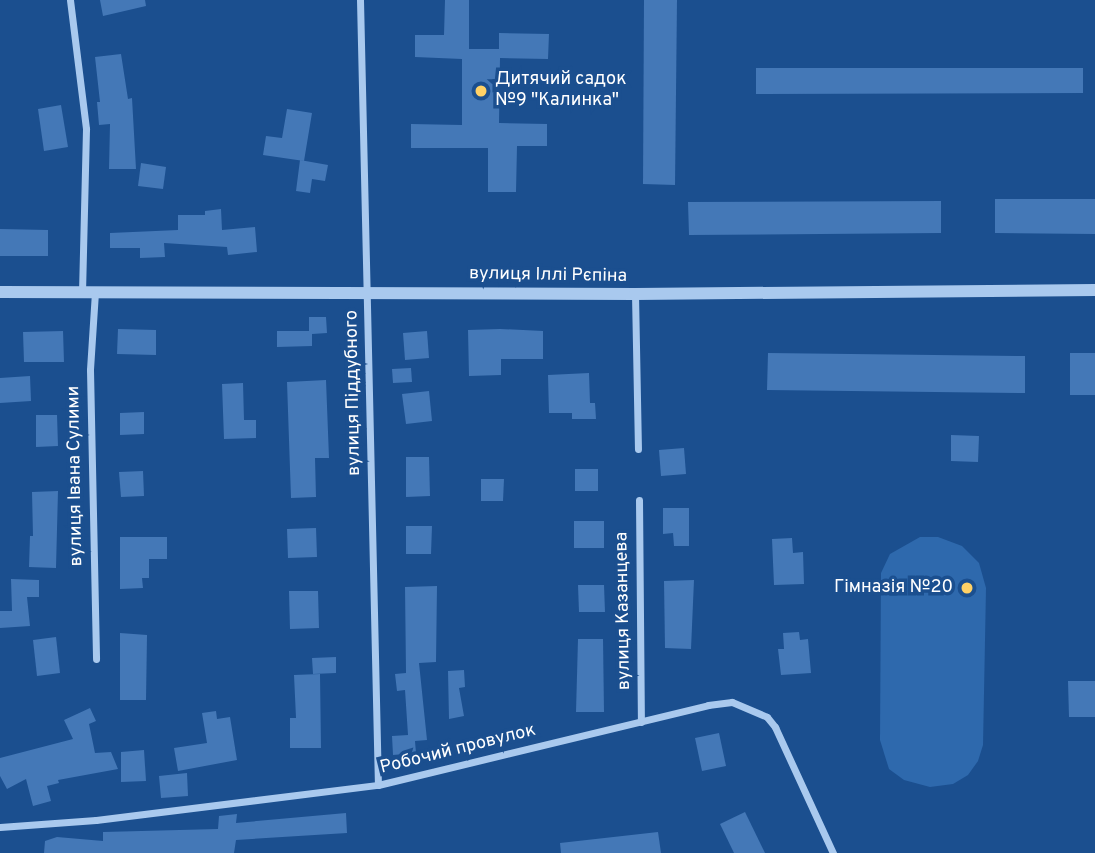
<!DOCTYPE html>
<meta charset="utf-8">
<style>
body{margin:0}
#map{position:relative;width:1095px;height:853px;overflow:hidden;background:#1b4f8f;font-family:Overpass,sans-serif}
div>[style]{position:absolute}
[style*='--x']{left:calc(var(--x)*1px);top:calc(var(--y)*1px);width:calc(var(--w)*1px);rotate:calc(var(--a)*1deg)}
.green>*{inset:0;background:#2e69ad}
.building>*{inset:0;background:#4478b7}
.minor>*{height:7px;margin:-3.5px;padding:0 3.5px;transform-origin:3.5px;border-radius:3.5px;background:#a9c9ee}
.tertiary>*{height:12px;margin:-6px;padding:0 6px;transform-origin:6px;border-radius:6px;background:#a9c9ee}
.dots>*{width:19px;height:19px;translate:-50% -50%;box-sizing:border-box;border:4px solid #1b4f8f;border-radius:50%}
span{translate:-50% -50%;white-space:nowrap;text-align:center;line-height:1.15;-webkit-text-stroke:7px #1b4f8f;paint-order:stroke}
.poi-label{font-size:18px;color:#fff}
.left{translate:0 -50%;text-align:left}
.right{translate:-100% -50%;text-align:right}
.street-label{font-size:18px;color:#fff}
</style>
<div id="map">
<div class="green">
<i style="clip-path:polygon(920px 537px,938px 537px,962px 546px,979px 563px,986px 588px,983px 745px,978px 761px,968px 775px,953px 784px,930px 787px,904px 780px,889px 769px,880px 740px,881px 573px,890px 554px)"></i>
</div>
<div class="building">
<i style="clip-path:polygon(100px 0,145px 0,146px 6px,103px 16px)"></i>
<i style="clip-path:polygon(445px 0,469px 0,469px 49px,499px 49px,499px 33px,549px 34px,548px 59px,500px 58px,499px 123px,547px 124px,547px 146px,517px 146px,516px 192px,488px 192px,488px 148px,411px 148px,411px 124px,462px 125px,462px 59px,415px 57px,415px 35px,444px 35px)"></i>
<i style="clip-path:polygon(644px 0,677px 0,675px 185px,643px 184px)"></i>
<i style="clip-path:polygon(121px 54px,128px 99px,132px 98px,136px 169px,109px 169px,110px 124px,99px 125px,97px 102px,100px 102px,95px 57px)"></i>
<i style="clip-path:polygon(756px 68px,1083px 68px,1083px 93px,756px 94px)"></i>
<i style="clip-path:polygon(61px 105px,68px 147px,44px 151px,38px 109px)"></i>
<i style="clip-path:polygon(287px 109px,312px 113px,304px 161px,263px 155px,266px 136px,282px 138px)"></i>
<i style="clip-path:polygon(300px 160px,328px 165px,325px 181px,312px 179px,310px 193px,296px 191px)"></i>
<i style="clip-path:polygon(141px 163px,166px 167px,163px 189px,138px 186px)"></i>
<i style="clip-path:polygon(995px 199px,1095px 199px,1095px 234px,995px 233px)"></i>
<i style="clip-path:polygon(941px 201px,941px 233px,689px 235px,688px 202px)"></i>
<i style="clip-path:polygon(221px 209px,222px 230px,255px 227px,257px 252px,228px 255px,227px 247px,164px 243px,165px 257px,140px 258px,140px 248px,110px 248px,110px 233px,178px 230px,178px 215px,205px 215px,205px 211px)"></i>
<i style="clip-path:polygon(0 229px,48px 230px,48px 256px,0 256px)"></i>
<i style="clip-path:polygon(309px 317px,326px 317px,327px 333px,312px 334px,312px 346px,277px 347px,277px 331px,309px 331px)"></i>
<i style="clip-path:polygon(118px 329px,156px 330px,156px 355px,117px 354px)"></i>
<i style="clip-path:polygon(500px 329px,543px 331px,543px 359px,501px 359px,501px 375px,469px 376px,468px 330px)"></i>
<i style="clip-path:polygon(63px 331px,64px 362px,24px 362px,23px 332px)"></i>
<i style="clip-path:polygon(427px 331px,429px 358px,405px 360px,403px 333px)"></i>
<i style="clip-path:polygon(768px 353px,1025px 356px,1025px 393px,767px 390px)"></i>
<i style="clip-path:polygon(1070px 353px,1095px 353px,1095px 395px,1070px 395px)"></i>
<i style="clip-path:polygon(411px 368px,412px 382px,393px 383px,392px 369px)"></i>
<i style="clip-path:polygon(589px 373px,590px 403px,595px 403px,596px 419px,572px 419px,572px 413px,549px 413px,548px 375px)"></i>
<i style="clip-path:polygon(30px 376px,31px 401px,0 403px,0 378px)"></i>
<i style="clip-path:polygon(326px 380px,329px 458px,315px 458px,316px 497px,291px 498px,287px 382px)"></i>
<i style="clip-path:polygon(243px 383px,244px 420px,256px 420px,256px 438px,224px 439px,222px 384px)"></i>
<i style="clip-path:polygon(429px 391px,432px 421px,406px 424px,402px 394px)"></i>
<i style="clip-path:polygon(144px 412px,144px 434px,120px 435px,120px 413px)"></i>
<i style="clip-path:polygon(36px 415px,57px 415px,58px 446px,36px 447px)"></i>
<i style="clip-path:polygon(951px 435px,979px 436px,978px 462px,951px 461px)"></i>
<i style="clip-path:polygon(684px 448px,686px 474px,661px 476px,659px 450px)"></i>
<i style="clip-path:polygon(406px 457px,429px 457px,430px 496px,406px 497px)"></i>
<i style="clip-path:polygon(575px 469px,598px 469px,598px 491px,575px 491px)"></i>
<i style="clip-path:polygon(143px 471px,144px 496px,121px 497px,119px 472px)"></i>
<i style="clip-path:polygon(481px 479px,504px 479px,503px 501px,481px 501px)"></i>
<i style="clip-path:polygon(58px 491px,56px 568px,29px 567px,30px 536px,33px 536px,32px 492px)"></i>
<i style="clip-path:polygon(663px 508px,689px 508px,689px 546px,674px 546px,673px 533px,663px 534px)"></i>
<i style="clip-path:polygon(574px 521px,604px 521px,604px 548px,574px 548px)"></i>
<i style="clip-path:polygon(406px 526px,432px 526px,431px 554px,406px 554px)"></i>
<i style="clip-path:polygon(316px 528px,317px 557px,288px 558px,287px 529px)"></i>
<i style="clip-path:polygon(120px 537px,167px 537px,167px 559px,149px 559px,149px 578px,142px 578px,143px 588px,120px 589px)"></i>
<i style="clip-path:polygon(792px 538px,793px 553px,803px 552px,804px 584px,774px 585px,772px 539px)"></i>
<i style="clip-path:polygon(11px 579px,39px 580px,39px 597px,27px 597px,30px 626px,0 628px,0 611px,12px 611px)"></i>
<i style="clip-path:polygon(694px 580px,691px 649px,665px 648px,664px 581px)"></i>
<i style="clip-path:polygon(578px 585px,604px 585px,605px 612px,579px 612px)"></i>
<i style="clip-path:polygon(437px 586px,436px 662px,419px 663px,427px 740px,415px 741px,416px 753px,393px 755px,392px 736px,408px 735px,405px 690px,397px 691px,395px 674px,406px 673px,405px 587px)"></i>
<i style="clip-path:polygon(289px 591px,318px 591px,319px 628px,290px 629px)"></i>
<i style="clip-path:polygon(799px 632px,800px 640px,808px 639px,811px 673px,781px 675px,778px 649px,784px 649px,783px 633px)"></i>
<i style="clip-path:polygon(120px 633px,147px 635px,146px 700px,120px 700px)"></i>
<i style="clip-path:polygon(56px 637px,60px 673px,37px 676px,33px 640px)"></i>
<i style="clip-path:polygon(578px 639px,603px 639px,604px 712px,576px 712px)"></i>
<i style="clip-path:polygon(336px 657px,336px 673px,313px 674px,312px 658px)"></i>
<i style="clip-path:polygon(464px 670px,465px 687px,459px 688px,464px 716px,449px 719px,448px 671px)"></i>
<i style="clip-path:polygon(320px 674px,321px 748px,290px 748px,290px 718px,296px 718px,294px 675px)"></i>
<i style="clip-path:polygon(1068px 681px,1095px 681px,1095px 717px,1069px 717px)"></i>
<i style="clip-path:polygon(90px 708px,96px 721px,89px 724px,95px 753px,111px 752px,118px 769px,58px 780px,59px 783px,47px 786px,51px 801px,33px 806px,26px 779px,7px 789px,0 776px,0 758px,73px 739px,64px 720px)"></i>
<i style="clip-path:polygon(216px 711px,217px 719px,230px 717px,237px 760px,178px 771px,174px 748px,207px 743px,202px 713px)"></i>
<i style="clip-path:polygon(719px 733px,726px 766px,702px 771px,695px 738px)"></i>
<i style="clip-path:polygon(144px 750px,146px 781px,121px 782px,121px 752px)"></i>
<i style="clip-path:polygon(187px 773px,188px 796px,161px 798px,159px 776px)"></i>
<i style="clip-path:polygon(745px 812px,765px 853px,734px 853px,720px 824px)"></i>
<i style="clip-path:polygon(346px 813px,347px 833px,236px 840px,234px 853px,44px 853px,45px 841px,57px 837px,103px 841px,103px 832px,218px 829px,219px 816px,237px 814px,236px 823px)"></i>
<i style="clip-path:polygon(658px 832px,661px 853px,561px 853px,560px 843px)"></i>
</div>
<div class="minor">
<i style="--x:70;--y:0;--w:130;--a:82.9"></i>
<i style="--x:86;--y:129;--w:164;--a:91.4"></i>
<i style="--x:360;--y:0;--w:785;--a:88.69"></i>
<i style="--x:95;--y:292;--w:78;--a:93.7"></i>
<i style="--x:90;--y:370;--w:289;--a:88.8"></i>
<i style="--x:635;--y:294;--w:155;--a:88.9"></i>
<i style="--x:639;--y:500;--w:222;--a:89.5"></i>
<i style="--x:0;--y:827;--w:96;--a:-4.2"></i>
<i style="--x:96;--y:820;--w:284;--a:-7.1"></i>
<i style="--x:378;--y:785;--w:340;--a:-13.6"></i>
<i style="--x:708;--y:705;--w:24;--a:-7"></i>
<i style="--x:732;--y:702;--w:38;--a:23"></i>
<i style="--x:767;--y:717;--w:13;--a:51"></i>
<i style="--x:775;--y:727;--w:139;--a:65.3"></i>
</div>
<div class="tertiary">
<i style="--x:0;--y:292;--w:635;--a:0.18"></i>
<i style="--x:635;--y:294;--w:460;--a:-0.5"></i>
</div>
<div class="dots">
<i style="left:481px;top:91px;background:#ffd166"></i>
<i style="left:967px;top:588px;background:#ffd166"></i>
</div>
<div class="poi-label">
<span class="left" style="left:495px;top:91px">Дитячий садок<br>№9 "Калинка"</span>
<span class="right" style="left:953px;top:588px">Гімназія №20</span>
</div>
<div class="street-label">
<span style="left:548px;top:276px;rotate:1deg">вулиця Іллі Рєпіна</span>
<span style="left:354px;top:393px;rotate:-91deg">вулиця Піддубного</span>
<span style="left:76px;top:476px;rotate:-91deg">вулиця Івана Сулими</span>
<span style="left:624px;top:611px;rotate:-91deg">вулиця Казанцева</span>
<span style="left:458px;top:750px;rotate:-14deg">Робочий провулок</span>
</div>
</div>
